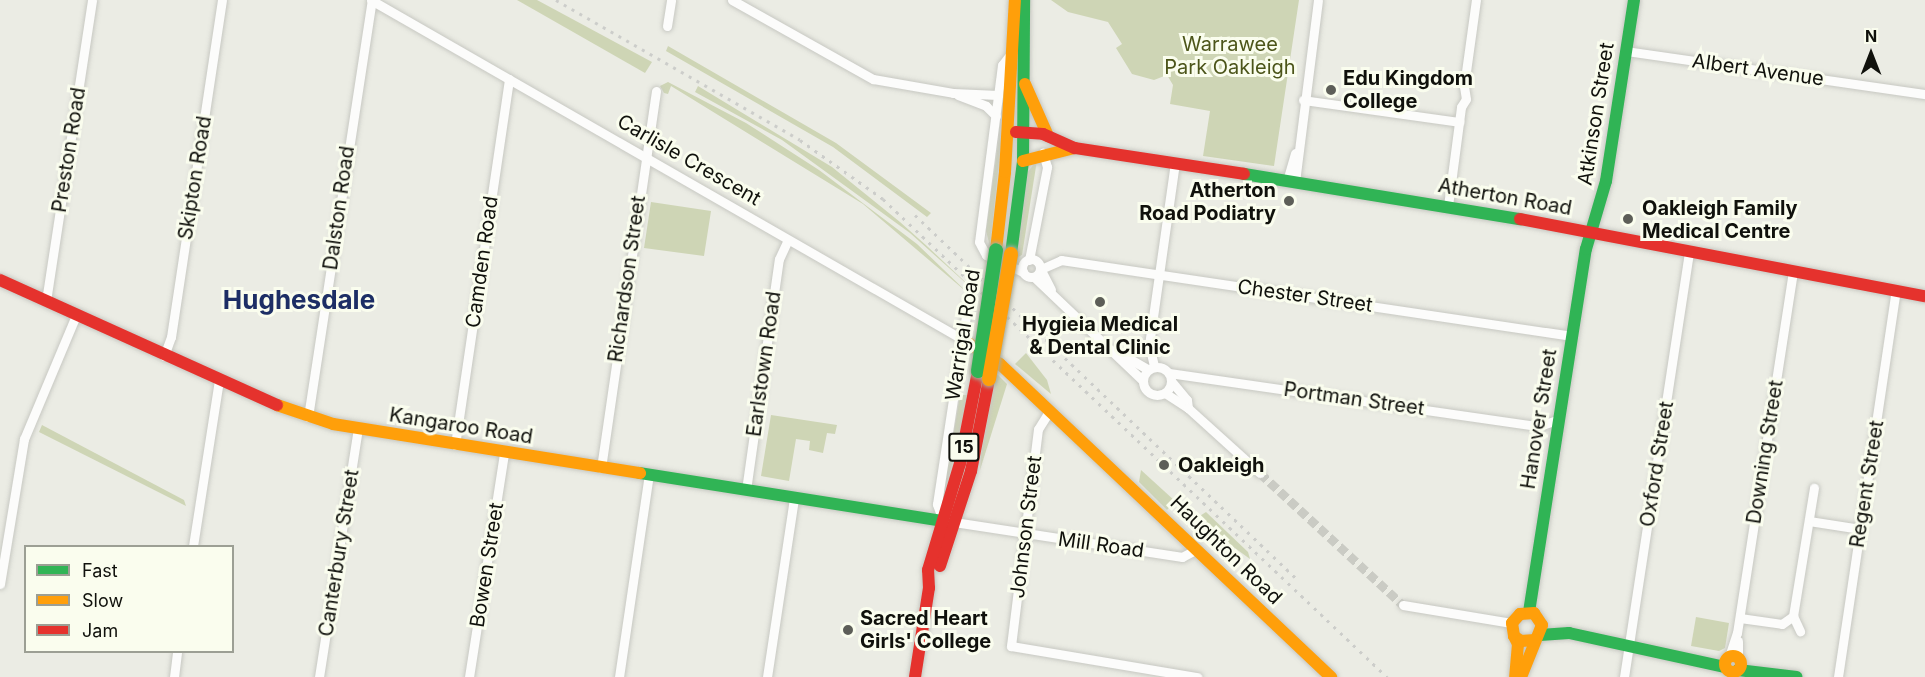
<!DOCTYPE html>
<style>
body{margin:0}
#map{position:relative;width:1925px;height:677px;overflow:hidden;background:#ebece4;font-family:Inter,sans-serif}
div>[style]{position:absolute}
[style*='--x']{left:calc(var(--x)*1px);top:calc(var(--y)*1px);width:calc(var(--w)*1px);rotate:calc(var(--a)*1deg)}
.green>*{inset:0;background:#ced5b5}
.street-tunnel>*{height:9px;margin-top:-4.5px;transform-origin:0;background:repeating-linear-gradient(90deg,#cacbc4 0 9px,transparent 0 13.5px)}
.roads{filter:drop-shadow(0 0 2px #c7c8c2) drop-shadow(0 0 2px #c7c8c2)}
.street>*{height:9px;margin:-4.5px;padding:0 4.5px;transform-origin:4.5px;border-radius:4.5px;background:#fcfcfb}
.street>.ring{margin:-4.5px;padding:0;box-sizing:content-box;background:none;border:9px solid #fcfcfb;border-radius:50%}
.fast>*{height:12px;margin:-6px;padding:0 6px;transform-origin:6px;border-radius:6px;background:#30b455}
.slow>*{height:12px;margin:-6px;padding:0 6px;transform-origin:6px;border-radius:6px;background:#ff9f0a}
.slow>.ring{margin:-6px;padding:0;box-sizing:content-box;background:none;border:12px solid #ff9f0a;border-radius:50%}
.jam>*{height:12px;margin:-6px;padding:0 6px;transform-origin:6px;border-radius:6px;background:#e5322d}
.rail>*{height:3px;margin-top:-1.5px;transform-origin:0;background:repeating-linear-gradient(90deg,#cccdca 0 3px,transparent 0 9px)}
.bridges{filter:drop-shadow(0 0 2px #a8ab9a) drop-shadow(0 0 2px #a8ab9a)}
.fast-bridge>*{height:14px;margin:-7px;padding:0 7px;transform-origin:7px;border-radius:7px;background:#30b455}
.slow-bridge>*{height:14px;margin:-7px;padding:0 7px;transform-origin:7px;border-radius:7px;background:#ff9f0a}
.dots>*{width:16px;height:16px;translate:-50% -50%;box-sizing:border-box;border:3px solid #fafdee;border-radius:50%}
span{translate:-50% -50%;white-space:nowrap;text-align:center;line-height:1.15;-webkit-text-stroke:6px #fafdee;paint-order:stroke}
.shield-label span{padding:2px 4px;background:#fafdee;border:2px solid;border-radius:4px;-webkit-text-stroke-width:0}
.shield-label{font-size:18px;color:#10110c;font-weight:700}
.park-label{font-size:20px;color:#4c551a}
.street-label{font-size:20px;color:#10110c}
.poi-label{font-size:20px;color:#10110c;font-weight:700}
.left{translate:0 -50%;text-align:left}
.right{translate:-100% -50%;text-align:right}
.district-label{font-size:26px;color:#1d2e65;font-weight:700}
.legend{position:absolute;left:24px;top:545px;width:210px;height:108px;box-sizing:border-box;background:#fafdee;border:2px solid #9c9f94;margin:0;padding:8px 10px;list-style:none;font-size:18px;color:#10110c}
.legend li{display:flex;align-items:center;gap:12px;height:30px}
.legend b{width:30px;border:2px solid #9c9f94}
.north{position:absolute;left:1841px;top:24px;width:60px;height:60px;-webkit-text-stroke:4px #fafdee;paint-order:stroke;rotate:0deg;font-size:16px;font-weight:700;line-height:24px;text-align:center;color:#10110c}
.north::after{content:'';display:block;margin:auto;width:21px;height:27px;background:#10110c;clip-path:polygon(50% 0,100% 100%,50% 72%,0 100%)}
</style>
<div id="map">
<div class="green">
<i style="clip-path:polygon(517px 0,537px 0,652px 62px,645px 73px)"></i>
<i style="clip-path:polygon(1051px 0,1299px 0,1274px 166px,1203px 156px,1210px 111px,1170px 104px,1173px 85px,1167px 75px,1154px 80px,1132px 74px,1116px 48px,1122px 44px,1108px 22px,1068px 12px)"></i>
<i style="clip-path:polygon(668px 46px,836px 143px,931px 213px,927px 217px,833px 147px,666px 51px)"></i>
<i style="clip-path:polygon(668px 82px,746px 123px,819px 170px,917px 244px,969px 294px,863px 204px,671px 86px,668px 94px,664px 93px,660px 86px)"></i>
<i style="clip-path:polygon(698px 86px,832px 167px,900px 222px,928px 247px,978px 294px,910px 233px,782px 140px,695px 92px)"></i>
<i style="clip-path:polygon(1000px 130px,1001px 143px,990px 246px,986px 231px)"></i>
<i style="clip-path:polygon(1037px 160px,1022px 255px,1016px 258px,1027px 173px)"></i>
<i style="clip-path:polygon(651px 202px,711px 211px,704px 256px,644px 248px)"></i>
<i style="clip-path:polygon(1026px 353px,1047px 380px,1051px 394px,1015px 364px)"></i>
<i style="clip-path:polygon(996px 373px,1007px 384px,980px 470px,981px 454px)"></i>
<i style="clip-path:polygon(960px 395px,967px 395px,963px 424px,943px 497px)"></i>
<i style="clip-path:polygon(771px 415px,837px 425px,835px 434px,827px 433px,823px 453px,809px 450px,810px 441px,796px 439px,789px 481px,761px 476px)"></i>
<i style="clip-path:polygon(42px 425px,184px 500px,186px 506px,39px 432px)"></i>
<i style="clip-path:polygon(1141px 470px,1175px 501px,1167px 510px,1139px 482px)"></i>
<i style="clip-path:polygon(1206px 512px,1248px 552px,1250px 559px,1195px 519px)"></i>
<i style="clip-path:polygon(1696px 617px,1729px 623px,1725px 648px,1719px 651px,1691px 646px)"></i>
</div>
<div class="street-tunnel">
<i style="--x:1260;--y:473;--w:195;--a:42.7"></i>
</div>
<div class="roads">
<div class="street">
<i style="--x:371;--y:0;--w:681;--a:29.84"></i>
<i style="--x:962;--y:339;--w:40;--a:-80"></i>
<i style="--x:732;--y:0;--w:162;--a:29.3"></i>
<i style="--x:873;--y:79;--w:81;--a:9.9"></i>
<i style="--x:953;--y:93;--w:45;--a:2.5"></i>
<i style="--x:667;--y:26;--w:26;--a:-81"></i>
<i style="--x:1626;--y:51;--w:302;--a:8.2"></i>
<i style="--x:1009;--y:56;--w:11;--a:128"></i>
<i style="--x:1002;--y:65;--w:178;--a:97.4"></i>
<i style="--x:979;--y:242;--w:15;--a:62"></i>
<i style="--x:986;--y:255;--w:41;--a:24.7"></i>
<i style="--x:958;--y:95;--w:30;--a:21"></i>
<i style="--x:986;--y:106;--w:14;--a:45"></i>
<i style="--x:1303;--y:100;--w:158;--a:8"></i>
<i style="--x:1287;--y:181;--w:29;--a:-74"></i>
<i style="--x:1295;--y:182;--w:183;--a:-82.8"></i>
<i style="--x:1448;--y:206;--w:100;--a:-82.5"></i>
<i style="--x:1461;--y:107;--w:9;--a:-58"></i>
<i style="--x:1466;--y:99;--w:13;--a:-99"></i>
<i style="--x:1464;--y:86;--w:87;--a:-82.1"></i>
<i class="ring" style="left:1022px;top:259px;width:9px;height:9px"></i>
<i style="--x:1029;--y:260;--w:95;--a:-79"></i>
<i style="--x:1047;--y:167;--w:15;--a:-106"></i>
<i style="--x:1041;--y:269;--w:22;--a:-24"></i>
<i style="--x:1061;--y:260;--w:517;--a:8.46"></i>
<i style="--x:1041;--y:270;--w:22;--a:63"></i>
<i style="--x:1034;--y:277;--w:149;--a:43.6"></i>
<i style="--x:46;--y:301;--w:304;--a:-81.3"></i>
<i style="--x:1123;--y:355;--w:28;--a:30"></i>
<i style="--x:164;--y:356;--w:20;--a:-70"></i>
<i style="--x:171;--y:337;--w:341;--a:-81.4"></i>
<i style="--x:1154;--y:366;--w:22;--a:-103"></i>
<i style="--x:1149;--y:345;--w:184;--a:-81.9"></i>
<i class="ring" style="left:1143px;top:367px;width:19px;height:19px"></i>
<i style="--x:1169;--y:373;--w:374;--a:8.2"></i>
<i style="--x:1539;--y:426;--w:21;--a:-19"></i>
<i style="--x:1171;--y:381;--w:25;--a:50"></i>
<i style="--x:1187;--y:400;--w:8;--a:83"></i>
<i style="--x:1165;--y:393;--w:27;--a:33"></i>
<i style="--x:1188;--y:408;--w:97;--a:42.1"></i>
<i style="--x:1050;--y:410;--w:22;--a:122"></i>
<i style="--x:1038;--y:429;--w:219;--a:97.1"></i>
<i style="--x:1011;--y:646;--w:189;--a:9.5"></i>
<i style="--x:308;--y:417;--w:422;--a:-81.3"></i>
<i style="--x:455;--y:445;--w:370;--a:-81.6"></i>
<i style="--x:601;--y:468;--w:381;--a:-81.7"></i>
<i style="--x:746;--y:490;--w:233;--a:-81.9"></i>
<i style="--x:779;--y:259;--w:21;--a:-65"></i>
<i style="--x:942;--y:518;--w:15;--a:-110"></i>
<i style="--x:937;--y:504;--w:145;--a:-81.3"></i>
<i style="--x:959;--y:361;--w:22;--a:-68"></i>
<i style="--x:1809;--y:521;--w:52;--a:8.9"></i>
<i style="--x:954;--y:522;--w:231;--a:8.7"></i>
<i style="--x:1182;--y:557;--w:17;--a:-28"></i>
<i style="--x:193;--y:546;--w:168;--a:-81.1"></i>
<i style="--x:0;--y:584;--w:147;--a:-80.6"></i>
<i style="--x:24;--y:439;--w:134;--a:-67.2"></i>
<i style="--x:1403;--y:605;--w:110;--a:9.4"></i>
<i style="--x:1793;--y:616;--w:17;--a:65"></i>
<i style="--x:1740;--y:618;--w:42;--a:8.1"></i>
<i style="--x:1782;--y:624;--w:14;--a:-36"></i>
<i style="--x:1793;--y:616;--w:130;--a:-80.7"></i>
<i style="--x:1738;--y:641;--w:18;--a:90"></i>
<i style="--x:1729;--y:657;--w:25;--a:-72"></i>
<i style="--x:1737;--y:633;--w:366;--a:-81.2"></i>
<i style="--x:174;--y:677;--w:25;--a:-83"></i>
<i style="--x:319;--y:677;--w:251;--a:-81.1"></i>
<i style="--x:469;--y:677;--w:227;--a:-81.1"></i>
<i style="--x:619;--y:677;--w:204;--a:-81.6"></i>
<i style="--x:767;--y:677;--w:181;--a:-81.4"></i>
<i style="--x:1624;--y:677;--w:430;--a:-81.3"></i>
<i style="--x:1838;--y:677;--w:390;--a:-81.5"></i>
</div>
<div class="fast">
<i style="--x:1244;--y:174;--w:280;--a:9.3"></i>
<i style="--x:1011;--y:254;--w:94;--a:-82.6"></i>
<i style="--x:1023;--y:161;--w:161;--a:-89.6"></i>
<i style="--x:640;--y:473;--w:306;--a:9"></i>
<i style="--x:1529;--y:612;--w:367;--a:-81.1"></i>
<i style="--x:1586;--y:249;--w:71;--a:-73.6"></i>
<i style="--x:1606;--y:181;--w:183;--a:-81.2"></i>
<i style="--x:1540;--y:635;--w:29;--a:-4"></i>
<i style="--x:1569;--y:633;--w:160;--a:12.3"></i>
<i style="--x:1738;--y:670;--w:59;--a:6.8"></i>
</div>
<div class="slow">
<i style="--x:1025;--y:84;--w:57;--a:66.1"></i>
<i style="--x:1023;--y:161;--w:53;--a:-14.3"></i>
<i style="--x:996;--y:250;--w:79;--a:-83.4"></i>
<i style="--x:1005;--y:172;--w:172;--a:-86.7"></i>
<i style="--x:962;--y:339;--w:45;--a:33.3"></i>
<i style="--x:1000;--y:364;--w:456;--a:43.4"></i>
<i style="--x:277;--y:405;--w:59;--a:18.7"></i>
<i style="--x:333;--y:424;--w:311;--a:9.1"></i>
<i style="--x:1514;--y:636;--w:9;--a:63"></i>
<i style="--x:1518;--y:644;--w:33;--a:95"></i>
<i class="ring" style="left:1725px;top:656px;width:4px;height:4px"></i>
<i style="--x:1521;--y:677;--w:56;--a:-68"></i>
<i style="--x:1542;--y:625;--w:14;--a:-124"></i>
<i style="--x:1534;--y:613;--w:14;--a:176"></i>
<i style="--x:1520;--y:614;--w:12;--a:132"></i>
<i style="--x:1512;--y:623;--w:13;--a:81"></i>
<i style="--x:1514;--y:636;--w:9;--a:36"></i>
<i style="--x:1521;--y:641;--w:14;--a:-4"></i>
</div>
<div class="jam">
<i style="--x:1016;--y:132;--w:27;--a:4"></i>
<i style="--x:1043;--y:134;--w:35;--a:24"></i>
<i style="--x:1075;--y:148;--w:171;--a:8.7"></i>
<i style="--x:1520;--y:219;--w:412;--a:10.8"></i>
<i style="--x:0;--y:280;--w:304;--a:24.3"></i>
<i style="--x:940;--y:566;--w:100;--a:-71.9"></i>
<i style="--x:971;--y:471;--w:94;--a:-78.9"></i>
<i style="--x:915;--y:677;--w:90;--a:-81.1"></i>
<i style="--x:929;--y:588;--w:18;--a:-93"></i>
<i style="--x:928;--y:570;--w:112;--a:-73.3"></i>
<i style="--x:960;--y:463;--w:94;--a:-78.9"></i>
</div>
</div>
<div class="rail">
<i style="--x:556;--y:0;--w:281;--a:29.8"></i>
<i style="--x:800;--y:140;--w:102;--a:35.4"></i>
<i style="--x:883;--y:199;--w:695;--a:43.48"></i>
<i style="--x:915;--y:215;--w:530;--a:43.63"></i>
</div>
<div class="bridges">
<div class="fast-bridge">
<i style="--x:978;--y:371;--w:122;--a:-81.5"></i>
</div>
<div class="slow-bridge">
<i style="--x:989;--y:379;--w:127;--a:-80"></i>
</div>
</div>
<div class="dots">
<i style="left:1331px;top:90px;background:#5d5e58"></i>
<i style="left:1289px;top:201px;background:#5d5e58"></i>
<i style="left:1628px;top:219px;background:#5d5e58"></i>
<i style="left:1100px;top:302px;background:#5d5e58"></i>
<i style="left:1164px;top:465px;background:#5d5e58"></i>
<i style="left:848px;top:630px;background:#5d5e58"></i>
</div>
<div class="shield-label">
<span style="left:964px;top:447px">15</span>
</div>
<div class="park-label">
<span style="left:1230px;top:56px">Warrawee<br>Park Oakleigh</span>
</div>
<div class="street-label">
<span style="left:1758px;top:70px;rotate:8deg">Albert Avenue</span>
<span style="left:1596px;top:114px;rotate:-81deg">Atkinson Street</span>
<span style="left:69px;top:150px;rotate:-81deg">Preston Road</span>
<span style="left:689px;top:160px;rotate:30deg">Carlisle Crescent</span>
<span style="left:195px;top:178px;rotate:-81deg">Skipton Road</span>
<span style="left:1505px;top:197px;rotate:10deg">Atherton Road</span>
<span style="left:339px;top:208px;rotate:-82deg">Dalston Road</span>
<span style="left:482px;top:262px;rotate:-82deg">Camden Road</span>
<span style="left:627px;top:279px;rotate:-82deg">Richardson Street</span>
<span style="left:1305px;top:296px;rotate:8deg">Chester Street</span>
<span style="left:963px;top:335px;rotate:-81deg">Warrigal Road</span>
<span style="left:764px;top:364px;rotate:-82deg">Earlstown Road</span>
<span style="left:1354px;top:399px;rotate:8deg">Portman Street</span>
<span style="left:1539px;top:419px;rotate:-81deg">Hanover Street</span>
<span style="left:461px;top:426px;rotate:9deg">Kangaroo Road</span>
<span style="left:1765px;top:452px;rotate:-81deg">Downing Street</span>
<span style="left:1657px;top:464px;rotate:-81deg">Oxford Street</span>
<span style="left:1867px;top:484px;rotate:-81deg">Regent Street</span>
<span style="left:1026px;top:527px;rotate:-83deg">Johnson Street</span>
<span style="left:1101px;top:545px;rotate:8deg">Mill Road</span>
<span style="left:1226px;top:550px;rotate:44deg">Haughton Road</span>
<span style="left:339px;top:553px;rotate:-81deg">Canterbury Street</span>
<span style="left:487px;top:565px;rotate:-81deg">Bowen Street</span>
</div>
<div class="poi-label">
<span class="left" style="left:1343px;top:90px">Edu Kingdom<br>College</span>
<span class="right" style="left:1276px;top:202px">Atherton<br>Road Podiatry</span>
<span class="left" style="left:1642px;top:220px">Oakleigh Family<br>Medical Centre</span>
<span style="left:1100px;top:336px">Hygieia Medical<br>&amp; Dental Clinic</span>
<span class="left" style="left:1178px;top:465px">Oakleigh</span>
<span class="left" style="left:860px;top:630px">Sacred Heart<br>Girls' College</span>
</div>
<div class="district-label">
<span style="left:299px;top:300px">Hughesdale</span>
</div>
<ul class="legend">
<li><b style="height:8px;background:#30b455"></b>Fast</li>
<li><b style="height:8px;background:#ff9f0a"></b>Slow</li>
<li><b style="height:8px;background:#e5322d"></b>Jam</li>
</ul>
<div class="north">N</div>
</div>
